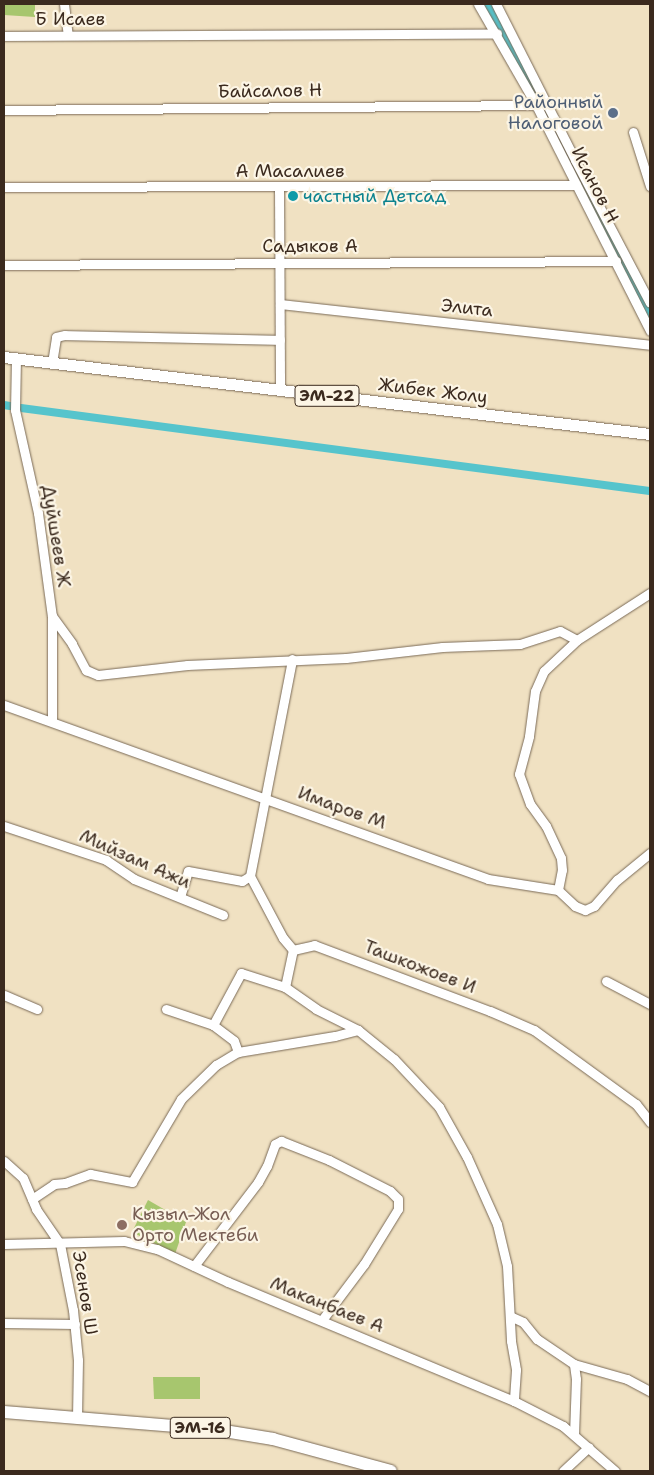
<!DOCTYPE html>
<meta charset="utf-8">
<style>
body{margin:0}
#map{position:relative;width:654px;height:1475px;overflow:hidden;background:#f0e1c2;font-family:"Shantell Sans",sans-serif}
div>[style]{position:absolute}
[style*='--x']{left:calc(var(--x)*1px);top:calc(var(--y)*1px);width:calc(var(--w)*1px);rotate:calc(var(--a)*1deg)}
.green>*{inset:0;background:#a7c66e}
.canal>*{height:8px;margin:-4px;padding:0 4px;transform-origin:4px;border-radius:4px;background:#56c4cc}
.roads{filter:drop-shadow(0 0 1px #7a6a57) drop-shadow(0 0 1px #7a6a57)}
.minor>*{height:9px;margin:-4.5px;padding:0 4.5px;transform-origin:4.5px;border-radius:4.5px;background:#fff}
.major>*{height:11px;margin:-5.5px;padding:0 5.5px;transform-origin:5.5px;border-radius:5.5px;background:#fff}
.highway>*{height:12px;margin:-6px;padding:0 6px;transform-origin:6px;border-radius:6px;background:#fff}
.dots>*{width:14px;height:14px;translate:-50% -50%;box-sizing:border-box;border:2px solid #fcf5e5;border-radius:50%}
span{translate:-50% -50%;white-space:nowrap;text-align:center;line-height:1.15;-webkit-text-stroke:4.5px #fcf5e5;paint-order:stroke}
.shield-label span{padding:1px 4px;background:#fcf5e5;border:1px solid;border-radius:4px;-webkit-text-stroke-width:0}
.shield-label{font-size:16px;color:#3b2a1e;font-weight:700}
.street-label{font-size:18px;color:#3b2a1e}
.service-label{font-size:18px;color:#4e5e75}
.right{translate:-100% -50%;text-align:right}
.culture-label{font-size:18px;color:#0d838f}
.left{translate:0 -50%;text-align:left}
.education-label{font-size:18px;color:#785e54}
.frame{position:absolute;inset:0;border:5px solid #3b2a1e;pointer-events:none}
</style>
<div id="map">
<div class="green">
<i style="clip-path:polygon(4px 4px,35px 4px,35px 17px,4px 15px)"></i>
<i style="clip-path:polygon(148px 1200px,186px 1222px,175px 1254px,132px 1232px)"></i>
<i style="clip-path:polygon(153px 1377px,200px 1377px,200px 1399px,154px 1399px)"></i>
</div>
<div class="canal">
<i style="--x:488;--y:4;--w:353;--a:62.7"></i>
<i style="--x:4;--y:405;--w:6;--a:9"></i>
<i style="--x:21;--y:408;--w:634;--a:7.52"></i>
</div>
<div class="roads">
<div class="minor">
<i style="--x:64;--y:4;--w:31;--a:83"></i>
<i style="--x:478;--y:4;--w:116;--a:60.1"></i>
<i style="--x:536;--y:105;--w:253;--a:63.2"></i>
<i style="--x:496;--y:4;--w:175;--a:63.1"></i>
<i style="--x:575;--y:160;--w:161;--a:62.3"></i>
<i style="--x:4;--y:36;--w:493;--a:-0.3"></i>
<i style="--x:4;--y:110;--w:532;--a:-0.54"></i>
<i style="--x:633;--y:132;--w:57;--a:72.5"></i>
<i style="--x:4;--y:187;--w:572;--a:-0.2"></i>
<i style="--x:279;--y:187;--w:203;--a:89.7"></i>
<i style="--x:4;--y:265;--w:612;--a:-0.37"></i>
<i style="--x:280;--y:304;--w:372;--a:6.3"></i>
<i style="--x:16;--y:358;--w:52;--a:91.1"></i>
<i style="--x:15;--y:410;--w:106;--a:77.4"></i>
<i style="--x:38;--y:513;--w:104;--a:82.3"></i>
<i style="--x:52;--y:616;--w:105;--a:90"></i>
<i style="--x:52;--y:363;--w:26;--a:-81"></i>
<i style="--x:56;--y:337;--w:9;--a:-13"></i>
<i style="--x:65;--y:335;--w:215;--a:1.3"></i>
<i style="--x:52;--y:616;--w:34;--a:54"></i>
<i style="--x:72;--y:644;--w:30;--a:62"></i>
<i style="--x:86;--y:670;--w:13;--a:23"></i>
<i style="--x:98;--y:675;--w:90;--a:-6.4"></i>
<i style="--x:187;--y:665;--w:159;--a:-2.5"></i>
<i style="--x:346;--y:658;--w:97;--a:-6.5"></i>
<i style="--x:442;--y:647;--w:78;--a:-2.2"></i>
<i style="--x:520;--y:644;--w:42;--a:-18"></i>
<i style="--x:560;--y:631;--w:19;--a:28"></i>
<i style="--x:4;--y:705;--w:514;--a:19.77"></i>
<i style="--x:488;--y:879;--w:71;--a:8.9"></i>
<i style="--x:558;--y:890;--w:23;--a:43"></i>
<i style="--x:575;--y:906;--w:11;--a:22"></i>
<i style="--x:585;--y:910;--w:10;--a:-24"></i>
<i style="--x:594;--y:906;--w:35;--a:-49"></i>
<i style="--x:617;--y:880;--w:43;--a:-39.3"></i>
<i style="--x:4;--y:826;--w:108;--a:18.4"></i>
<i style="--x:106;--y:860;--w:34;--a:34"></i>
<i style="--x:134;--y:879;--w:96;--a:22"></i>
<i style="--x:250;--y:876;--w:221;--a:-79"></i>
<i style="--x:250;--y:876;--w:70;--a:62"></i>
<i style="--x:283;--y:938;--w:16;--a:50"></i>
<i style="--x:558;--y:890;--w:20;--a:-79"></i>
<i style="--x:562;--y:870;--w:12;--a:-95"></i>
<i style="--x:561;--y:858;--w:35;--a:-115"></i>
<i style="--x:546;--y:826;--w:27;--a:-126"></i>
<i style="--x:530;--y:804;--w:32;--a:-110"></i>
<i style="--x:519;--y:774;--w:39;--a:-75"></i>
<i style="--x:529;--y:736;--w:45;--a:-82.4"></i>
<i style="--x:535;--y:691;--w:22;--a:-66"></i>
<i style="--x:544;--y:671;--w:45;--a:-43.2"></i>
<i style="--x:577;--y:640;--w:87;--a:-32.8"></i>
<i style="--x:180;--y:897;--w:27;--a:-73"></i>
<i style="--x:188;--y:871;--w:55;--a:10.5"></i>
<i style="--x:242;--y:881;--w:9;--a:-32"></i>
<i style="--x:293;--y:950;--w:22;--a:-13"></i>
<i style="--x:314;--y:945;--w:188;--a:20.6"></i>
<i style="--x:490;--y:1011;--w:48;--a:23.4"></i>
<i style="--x:534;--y:1030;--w:126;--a:36"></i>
<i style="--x:636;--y:1104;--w:23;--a:52"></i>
<i style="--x:606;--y:981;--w:50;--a:27.6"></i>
<i style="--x:285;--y:987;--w:38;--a:-78"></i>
<i style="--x:4;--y:995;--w:36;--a:23"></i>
<i style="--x:166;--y:1009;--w:50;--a:18.8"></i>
<i style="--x:213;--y:1025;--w:26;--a:37"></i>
<i style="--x:234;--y:1041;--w:12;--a:70"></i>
<i style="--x:213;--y:1025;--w:59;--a:-61.7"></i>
<i style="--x:241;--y:973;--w:46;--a:17.7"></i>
<i style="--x:285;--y:987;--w:38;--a:35"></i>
<i style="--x:316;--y:1009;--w:47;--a:26.6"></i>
<i style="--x:358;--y:1030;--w:46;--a:38.9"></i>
<i style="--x:394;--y:1059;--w:66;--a:46.8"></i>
<i style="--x:439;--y:1107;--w:57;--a:60.8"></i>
<i style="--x:467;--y:1157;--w:73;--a:65.9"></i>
<i style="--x:497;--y:1224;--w:43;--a:76.6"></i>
<i style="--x:507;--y:1266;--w:75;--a:86.9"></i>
<i style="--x:511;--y:1341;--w:29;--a:80"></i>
<i style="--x:516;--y:1370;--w:31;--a:94"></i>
<i style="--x:4;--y:1161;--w:25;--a:42"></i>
<i style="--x:23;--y:1178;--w:34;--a:67"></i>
<i style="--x:36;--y:1209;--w:42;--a:55.6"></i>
<i style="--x:60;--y:1244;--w:67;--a:78.9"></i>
<i style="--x:73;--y:1310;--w:50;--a:84.3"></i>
<i style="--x:78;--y:1360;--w:58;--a:91"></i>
<i style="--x:32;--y:1199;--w:27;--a:-34"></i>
<i style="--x:54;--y:1184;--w:11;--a:-5"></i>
<i style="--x:65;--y:1183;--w:27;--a:-20"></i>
<i style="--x:90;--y:1174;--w:43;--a:10.8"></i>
<i style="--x:132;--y:1182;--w:96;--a:-59.4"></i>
<i style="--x:181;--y:1099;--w:49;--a:-44.2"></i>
<i style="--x:216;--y:1065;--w:26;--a:-31"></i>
<i style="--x:238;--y:1052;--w:98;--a:-9.4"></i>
<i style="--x:335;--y:1036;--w:24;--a:-15"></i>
<i style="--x:4;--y:1244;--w:120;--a:-1.4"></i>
<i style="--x:124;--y:1241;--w:34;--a:14"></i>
<i style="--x:157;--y:1249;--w:78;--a:24.9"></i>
<i style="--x:228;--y:1282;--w:310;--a:22.6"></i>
<i style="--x:514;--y:1401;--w:55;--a:27"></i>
<i style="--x:563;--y:1426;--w:69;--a:40.9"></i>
<i style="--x:194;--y:1266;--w:106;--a:-52.7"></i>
<i style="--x:258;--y:1182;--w:18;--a:-61"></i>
<i style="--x:267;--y:1166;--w:23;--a:-70"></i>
<i style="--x:275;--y:1144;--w:7;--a:-27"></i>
<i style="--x:281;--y:1141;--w:52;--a:21.6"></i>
<i style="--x:329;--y:1160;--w:68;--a:26.9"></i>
<i style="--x:390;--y:1191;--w:11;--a:45"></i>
<i style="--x:398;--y:1199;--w:10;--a:90"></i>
<i style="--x:398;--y:1209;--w:65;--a:121.7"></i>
<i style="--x:364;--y:1264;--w:70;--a:126.9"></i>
<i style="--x:510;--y:1316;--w:14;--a:25"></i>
<i style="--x:523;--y:1322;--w:22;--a:51"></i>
<i style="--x:537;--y:1339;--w:45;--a:34"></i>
<i style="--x:574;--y:1364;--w:55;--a:15.8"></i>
<i style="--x:627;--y:1379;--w:26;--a:28"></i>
<i style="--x:4;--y:1323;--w:71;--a:0.8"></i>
<i style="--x:574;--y:1435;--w:56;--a:-88"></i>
<i style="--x:576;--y:1379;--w:15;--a:-98"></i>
<i style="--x:563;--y:1471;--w:35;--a:-43"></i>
</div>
<div class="major">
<i style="--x:4;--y:357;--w:651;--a:6.8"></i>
</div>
<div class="highway">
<i style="--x:4;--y:1412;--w:209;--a:4.7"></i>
<i style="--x:212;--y:1429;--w:62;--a:9.3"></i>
<i style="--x:273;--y:1439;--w:122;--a:15.2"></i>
</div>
</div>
<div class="dots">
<i style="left:613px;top:113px;background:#5c6f8a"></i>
<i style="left:293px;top:196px;background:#0f9aa8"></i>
<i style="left:122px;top:1225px;background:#8d6e63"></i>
</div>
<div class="shield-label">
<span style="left:327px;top:396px">ЭМ-22</span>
<span style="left:200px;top:1428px">ЭМ-16</span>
</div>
<div class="street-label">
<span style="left:70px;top:19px">Б Исаев</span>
<span style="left:270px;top:91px;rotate:-1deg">Байсалов Н</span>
<span style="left:290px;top:171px">А Масалиев</span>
<span style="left:595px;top:185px;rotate:63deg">Исанов Н</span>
<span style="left:310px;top:246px">Садыков А</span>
<span style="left:467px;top:308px;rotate:6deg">Элита</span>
<span style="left:433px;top:391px;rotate:7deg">Жибек Жолу</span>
<span style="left:56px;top:536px;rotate:81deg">Дуйшеев Ж</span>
<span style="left:342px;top:808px;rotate:20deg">Имаров М</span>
<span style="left:135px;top:859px;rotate:24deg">Мийзам Ажи</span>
<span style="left:420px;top:967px;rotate:21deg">Ташкожоев И</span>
<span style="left:85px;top:1293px;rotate:81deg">Эсенов Ш</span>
<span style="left:327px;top:1305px;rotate:22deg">Маканбаев А</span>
</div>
<div class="service-label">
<span class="right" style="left:603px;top:113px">Районный<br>Налоговой</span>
</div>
<div class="culture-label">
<span class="left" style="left:303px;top:196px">частный Детсад</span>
</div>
<div class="education-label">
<span class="left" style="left:132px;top:1225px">Кызыл-Жол<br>Орто Мектеби</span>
</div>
<div class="frame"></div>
</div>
